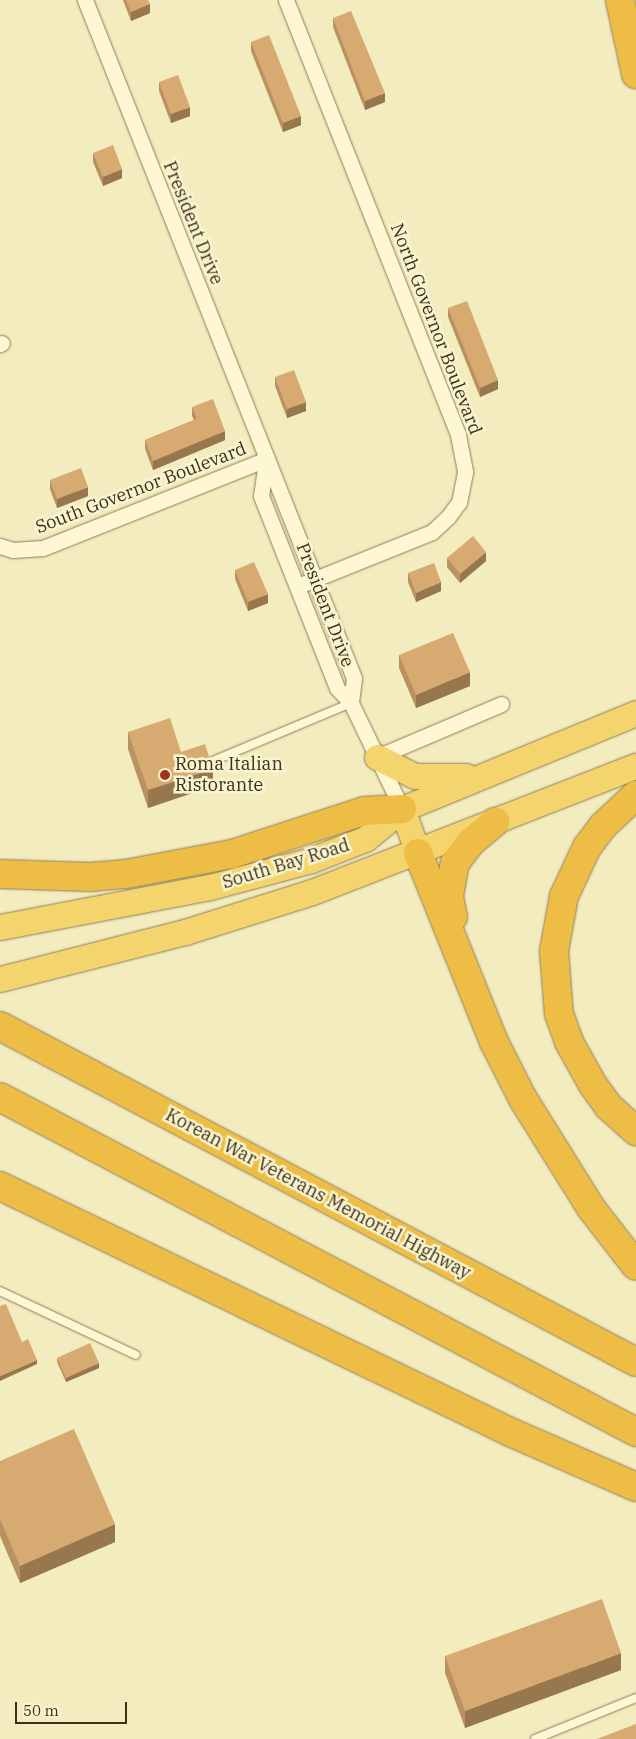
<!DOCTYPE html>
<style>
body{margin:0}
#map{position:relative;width:636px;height:1739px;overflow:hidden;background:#f3ecbf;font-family:"IBM Plex Serif",serif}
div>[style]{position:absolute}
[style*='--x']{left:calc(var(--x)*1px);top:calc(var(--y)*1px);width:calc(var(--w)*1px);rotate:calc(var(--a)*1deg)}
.roads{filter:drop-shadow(0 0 1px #8e7c55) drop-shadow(0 0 1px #8e7c55)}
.service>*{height:8px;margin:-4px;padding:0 4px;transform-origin:4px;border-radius:4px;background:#fdf7d3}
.minor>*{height:15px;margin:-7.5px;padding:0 7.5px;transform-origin:7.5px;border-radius:7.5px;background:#fdf7d3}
.trunk>*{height:25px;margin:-12.5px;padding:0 12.5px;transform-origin:12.5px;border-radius:12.5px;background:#f4d46c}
.motorway>*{height:28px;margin:-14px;padding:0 14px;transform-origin:14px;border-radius:14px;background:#edbd45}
.wall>*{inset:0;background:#b89260}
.shaded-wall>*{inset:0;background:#96774e}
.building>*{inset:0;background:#d6aa70}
.dots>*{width:14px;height:14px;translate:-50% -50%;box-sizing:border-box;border:2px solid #f9f4d0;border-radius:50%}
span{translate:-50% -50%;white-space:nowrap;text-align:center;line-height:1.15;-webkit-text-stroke:5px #f9f4d0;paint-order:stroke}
.street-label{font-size:18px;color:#3c301b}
.poi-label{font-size:18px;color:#3c301b}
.left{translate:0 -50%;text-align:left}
.scale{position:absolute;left:15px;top:1702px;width:112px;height:22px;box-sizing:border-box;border:2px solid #3c301b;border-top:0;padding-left:6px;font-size:15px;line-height:18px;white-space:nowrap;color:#3c301b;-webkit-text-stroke:4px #f9f4d0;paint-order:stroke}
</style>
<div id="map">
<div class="roads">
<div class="service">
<i style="--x:213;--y:761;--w:150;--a:-22.8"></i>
<i style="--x:0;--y:1291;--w:150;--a:25.2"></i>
<i style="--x:535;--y:1739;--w:109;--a:-22.1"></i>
</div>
<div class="minor">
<i style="--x:85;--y:0;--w:729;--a:68.36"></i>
<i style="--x:354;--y:678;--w:25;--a:97"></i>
<i style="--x:286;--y:0;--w:468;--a:68.4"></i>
<i style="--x:458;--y:435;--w:38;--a:79"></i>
<i style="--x:465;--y:472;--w:31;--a:101"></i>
<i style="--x:459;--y:502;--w:19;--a:126"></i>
<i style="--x:448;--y:517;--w:22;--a:137"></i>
<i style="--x:432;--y:532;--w:144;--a:158.1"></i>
<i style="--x:0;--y:344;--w:2;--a:-27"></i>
<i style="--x:266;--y:461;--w:35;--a:98"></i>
<i style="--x:261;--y:496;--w:206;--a:68.4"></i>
<i style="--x:337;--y:688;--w:21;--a:47"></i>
<i style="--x:351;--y:703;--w:118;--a:64.3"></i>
<i style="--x:0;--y:546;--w:14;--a:17"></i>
<i style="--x:13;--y:550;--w:30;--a:-4"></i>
<i style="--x:43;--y:548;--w:241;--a:-21.7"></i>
<i style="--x:377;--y:757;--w:135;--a:-23.1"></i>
</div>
<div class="trunk">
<i style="--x:377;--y:757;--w:42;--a:26.6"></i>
<i style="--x:415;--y:776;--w:51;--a:0"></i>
<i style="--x:402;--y:809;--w:47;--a:70"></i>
<i style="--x:0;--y:927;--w:214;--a:-10.8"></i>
<i style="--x:210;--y:887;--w:105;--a:-15"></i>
<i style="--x:311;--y:860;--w:58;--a:-21.3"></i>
<i style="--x:365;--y:839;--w:48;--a:-39"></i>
<i style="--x:402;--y:809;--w:253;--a:-22.3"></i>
<i style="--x:0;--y:979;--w:191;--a:-14.3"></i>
<i style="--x:185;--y:932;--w:133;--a:-17.5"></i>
<i style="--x:312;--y:892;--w:348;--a:-21.3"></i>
</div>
<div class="motorway">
<i style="--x:620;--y:0;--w:76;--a:77.8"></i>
<i style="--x:636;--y:795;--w:45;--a:136.8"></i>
<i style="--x:603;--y:826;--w:26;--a:127"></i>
<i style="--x:587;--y:847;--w:54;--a:115.1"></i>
<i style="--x:564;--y:896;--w:56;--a:100.3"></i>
<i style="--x:554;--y:951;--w:63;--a:85.5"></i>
<i style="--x:559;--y:1014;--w:30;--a:70"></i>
<i style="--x:569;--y:1042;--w:49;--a:60.8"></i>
<i style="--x:593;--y:1085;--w:26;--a:54"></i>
<i style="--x:608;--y:1106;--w:38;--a:42"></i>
<i style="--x:418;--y:853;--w:204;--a:68.1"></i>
<i style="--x:494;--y:1042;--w:64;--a:63"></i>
<i style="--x:523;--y:1099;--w:128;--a:58"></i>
<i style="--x:591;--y:1208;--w:73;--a:52.2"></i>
<i style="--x:0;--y:874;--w:90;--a:1.9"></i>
<i style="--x:90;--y:877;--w:36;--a:-5"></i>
<i style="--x:126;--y:874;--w:108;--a:-10.7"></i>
<i style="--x:232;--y:854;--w:139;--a:-18"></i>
<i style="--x:364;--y:811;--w:38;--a:-3"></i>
<i style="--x:453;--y:917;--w:21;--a:-101"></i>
<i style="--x:449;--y:896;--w:34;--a:-80"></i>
<i style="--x:455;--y:863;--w:25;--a:-53"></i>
<i style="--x:470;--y:843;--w:33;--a:-40"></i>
<i style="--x:0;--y:1026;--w:719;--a:27.85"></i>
<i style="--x:0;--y:1097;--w:719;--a:27.78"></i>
<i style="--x:0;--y:1186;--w:566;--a:25.75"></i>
<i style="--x:510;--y:1432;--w:137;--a:23.6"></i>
</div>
</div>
<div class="wall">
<i style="clip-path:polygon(123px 0,148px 0,150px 13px,131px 21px)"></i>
<i style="clip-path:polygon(333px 18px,385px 102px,365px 110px,333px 27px)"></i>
<i style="clip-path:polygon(251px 42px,301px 125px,283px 132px,251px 51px)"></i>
<i style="clip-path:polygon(159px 82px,190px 116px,171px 123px,159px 91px)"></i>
<i style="clip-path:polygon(93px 153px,122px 178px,103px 186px,93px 162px)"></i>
<i style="clip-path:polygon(448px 308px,498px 389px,480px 397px,448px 317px)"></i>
<i style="clip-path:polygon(275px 377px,306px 411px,287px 418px,275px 386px)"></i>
<i style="clip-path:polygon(192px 407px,225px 440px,153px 470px,145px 449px,145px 440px,194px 420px,192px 416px)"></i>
<i style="clip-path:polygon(50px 480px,88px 496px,57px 508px,50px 489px)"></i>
<i style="clip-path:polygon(447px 558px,486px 561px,460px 583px,447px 567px)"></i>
<i style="clip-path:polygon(235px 570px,268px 603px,248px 611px,235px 579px)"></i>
<i style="clip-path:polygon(408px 573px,441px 591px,416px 602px,408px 582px)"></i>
<i style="clip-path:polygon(399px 655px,470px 686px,416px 708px,399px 668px)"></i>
<i style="clip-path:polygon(128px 732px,181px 752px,213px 786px,148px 808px,128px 749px)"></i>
<i style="clip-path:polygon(57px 1358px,99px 1368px,66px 1382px,57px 1362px)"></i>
<i style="clip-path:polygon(0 1461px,115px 1542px,20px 1583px,0 1536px)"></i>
<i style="clip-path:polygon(445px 1656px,621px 1670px,465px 1728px,445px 1673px)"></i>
</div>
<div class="shaded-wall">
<i style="clip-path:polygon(150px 4px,150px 13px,131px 21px,131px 12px)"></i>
<i style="clip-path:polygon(385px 93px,385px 102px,365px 110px,365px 101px)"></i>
<i style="clip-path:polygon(190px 107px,190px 116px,171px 123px,171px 114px)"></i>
<i style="clip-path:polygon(301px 116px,301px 125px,283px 132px,283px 123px)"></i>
<i style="clip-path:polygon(122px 169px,122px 178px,103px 186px,103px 177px)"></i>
<i style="clip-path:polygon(498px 380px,498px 389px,480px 397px,480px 388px)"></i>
<i style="clip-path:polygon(306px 402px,306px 411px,287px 418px,287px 409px)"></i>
<i style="clip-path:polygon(225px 431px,225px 440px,153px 470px,153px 461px)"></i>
<i style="clip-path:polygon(88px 487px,88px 496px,57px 508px,57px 499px)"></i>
<i style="clip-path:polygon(486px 552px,486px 561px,460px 583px,460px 574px)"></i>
<i style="clip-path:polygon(441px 582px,441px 591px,416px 602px,416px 593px)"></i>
<i style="clip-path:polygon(268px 594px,268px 603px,248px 611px,248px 602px)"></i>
<i style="clip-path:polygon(470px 672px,470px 686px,416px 708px,416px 695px)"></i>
<i style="clip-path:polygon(213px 769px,213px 786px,148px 808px,148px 790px)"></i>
<i style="clip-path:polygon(37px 1360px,37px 1364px,0 1381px,0 1376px)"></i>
<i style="clip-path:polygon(99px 1363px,99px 1368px,66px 1382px,66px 1378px)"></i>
<i style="clip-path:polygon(115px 1524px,115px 1542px,20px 1583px,20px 1566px)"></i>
<i style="clip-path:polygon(621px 1653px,621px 1670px,465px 1728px,465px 1711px)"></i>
</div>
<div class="building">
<i style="clip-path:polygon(126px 0,148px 0,150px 4px,131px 12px)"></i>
<i style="clip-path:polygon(351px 11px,385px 93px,365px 101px,333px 18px)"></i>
<i style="clip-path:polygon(269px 35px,301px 116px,283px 123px,251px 42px)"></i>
<i style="clip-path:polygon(178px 75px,190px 107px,171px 114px,159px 82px)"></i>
<i style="clip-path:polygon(113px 145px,122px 169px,103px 177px,93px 153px)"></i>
<i style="clip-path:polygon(467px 301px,498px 380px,480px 388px,448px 308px)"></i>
<i style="clip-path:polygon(294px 370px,306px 402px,287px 409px,275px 377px)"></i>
<i style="clip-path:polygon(213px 399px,225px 431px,153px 461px,145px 440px,197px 419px,192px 407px)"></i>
<i style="clip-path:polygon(81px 468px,88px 487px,57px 499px,50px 480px)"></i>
<i style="clip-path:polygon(473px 536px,486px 552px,460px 574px,447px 558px)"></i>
<i style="clip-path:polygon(254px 562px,268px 594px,248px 602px,235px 570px)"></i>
<i style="clip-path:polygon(434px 563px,441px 582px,416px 593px,408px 573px)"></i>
<i style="clip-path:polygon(453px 633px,470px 672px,416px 695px,399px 655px)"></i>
<i style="clip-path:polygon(170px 718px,181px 752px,205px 744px,213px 769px,148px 790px,128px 732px)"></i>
<i style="clip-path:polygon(6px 1304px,22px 1342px,28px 1339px,37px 1360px,0 1376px,0 1306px)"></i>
<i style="clip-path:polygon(90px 1343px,99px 1363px,66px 1378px,57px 1358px)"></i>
<i style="clip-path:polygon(74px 1429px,115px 1524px,20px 1566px,0 1519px,0 1461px)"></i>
<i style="clip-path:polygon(602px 1599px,621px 1653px,465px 1711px,445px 1656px)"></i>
<i style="clip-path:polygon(636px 1724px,636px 1739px,597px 1739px)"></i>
</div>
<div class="dots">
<i style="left:165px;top:775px;background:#a4321e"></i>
</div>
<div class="street-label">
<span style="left:193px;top:223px;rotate:68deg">President Drive</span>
<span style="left:436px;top:329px;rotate:69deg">North Governor Boulevard</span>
<span style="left:141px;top:488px;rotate:-21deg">South Governor Boulevard</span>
<span style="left:325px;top:605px;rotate:69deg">President Drive</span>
<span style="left:286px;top:864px;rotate:-17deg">South Bay Road</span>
<span style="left:318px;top:1194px;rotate:28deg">Korean War Veterans Memorial Highway</span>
</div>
<div class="poi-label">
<span class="left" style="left:175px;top:775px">Roma Italian<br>Ristorante</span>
</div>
<div class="scale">50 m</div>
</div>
